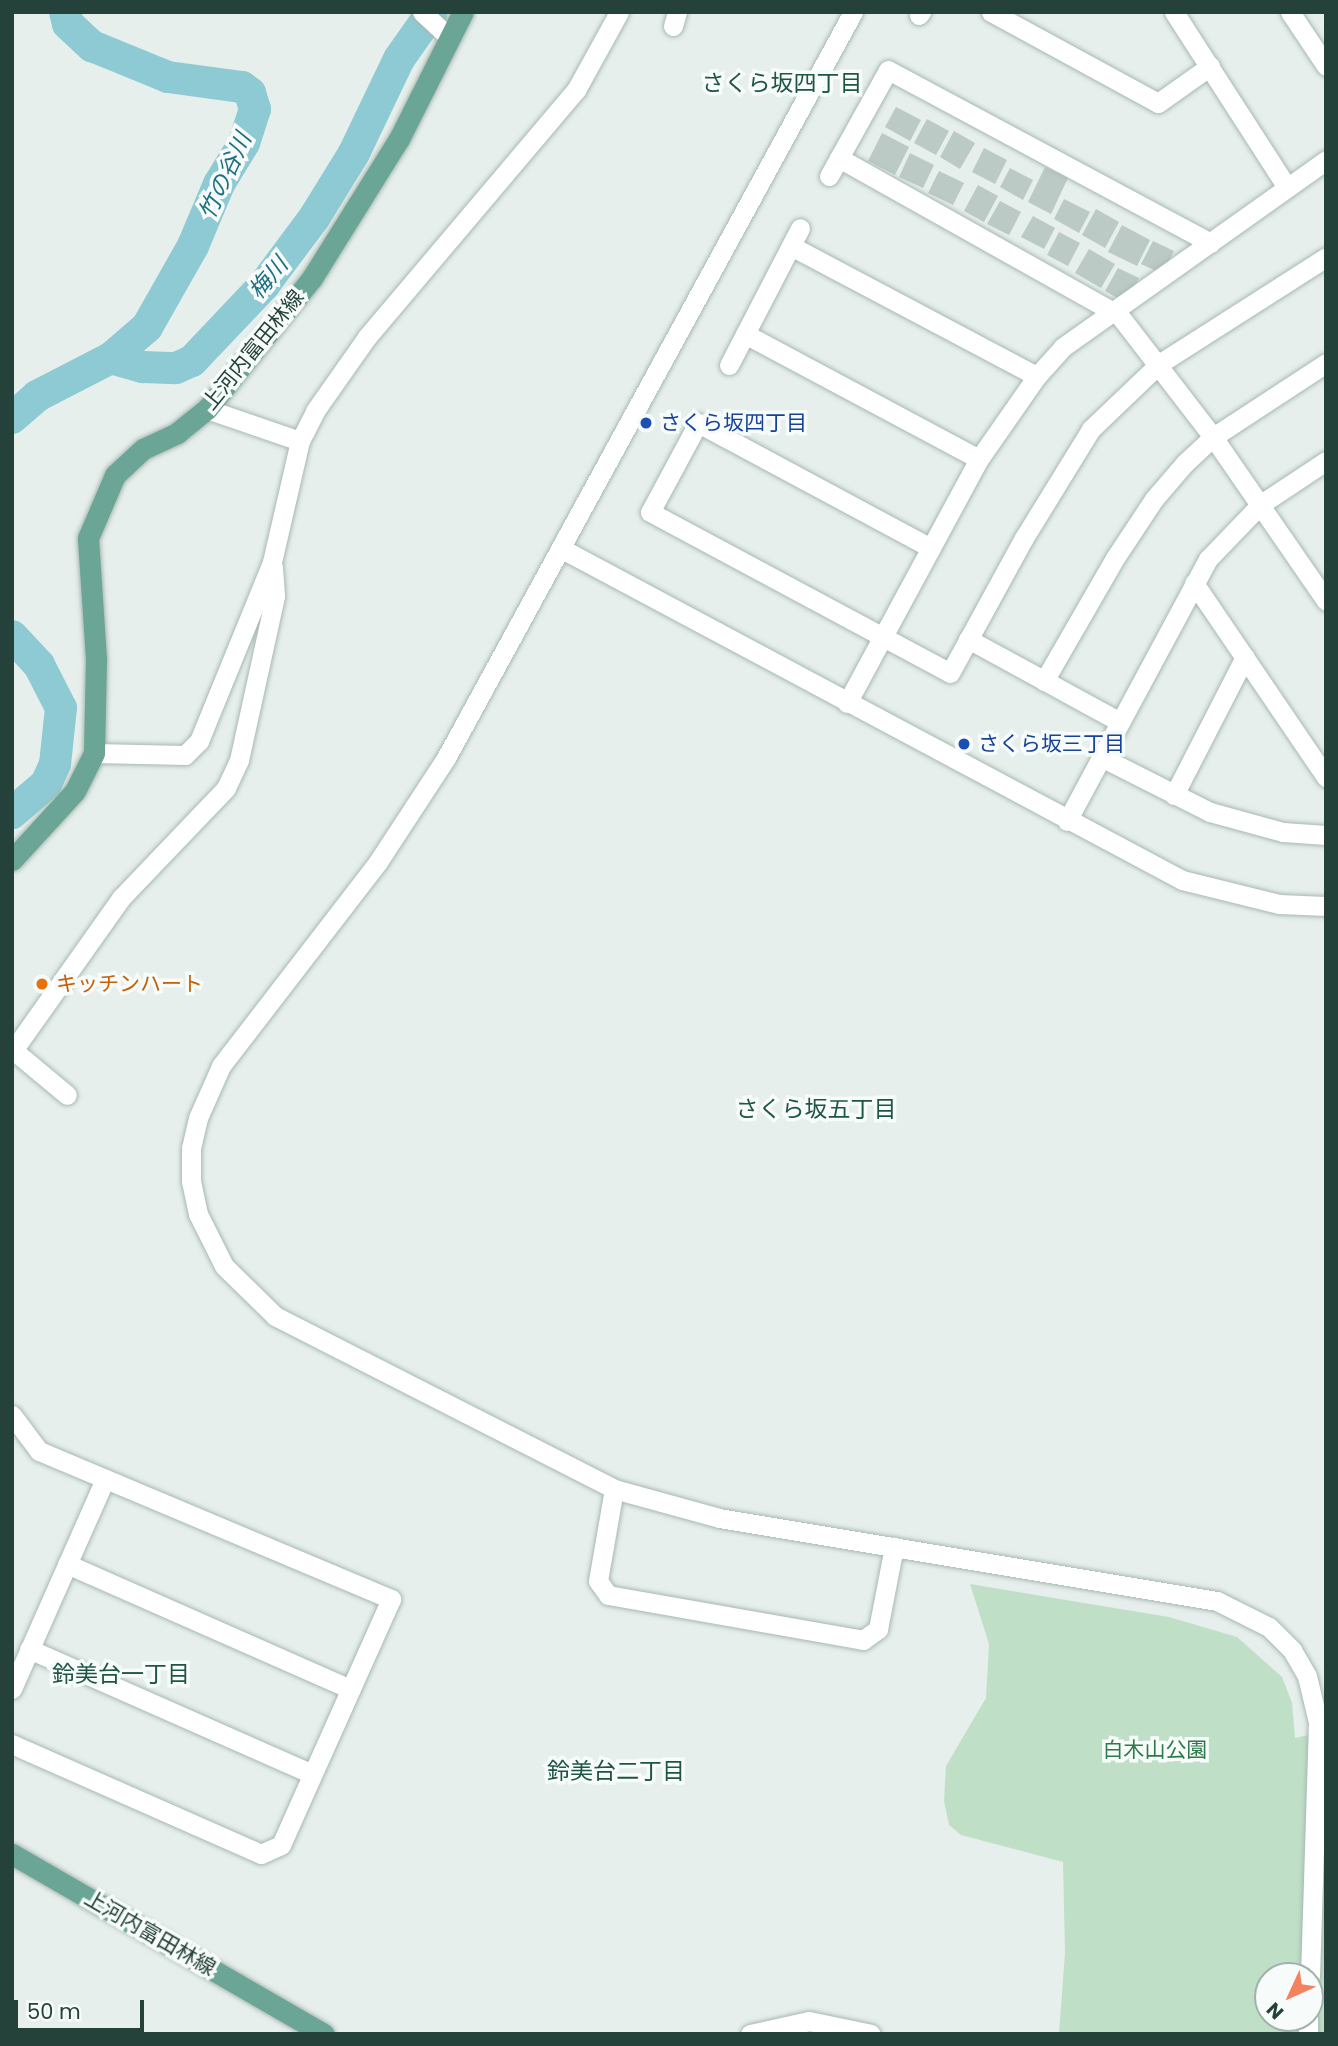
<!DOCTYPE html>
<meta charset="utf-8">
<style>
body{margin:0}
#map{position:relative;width:1338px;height:2046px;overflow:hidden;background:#e6efeb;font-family:Poppins,"Noto Sans JP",sans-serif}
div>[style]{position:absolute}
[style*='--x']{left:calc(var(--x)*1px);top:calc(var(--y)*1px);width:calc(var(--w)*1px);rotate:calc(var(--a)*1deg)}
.green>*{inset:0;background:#bfe0c7}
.river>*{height:32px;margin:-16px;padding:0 16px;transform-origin:16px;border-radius:16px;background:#8ecad4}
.building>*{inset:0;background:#bbcac4}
.roads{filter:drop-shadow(0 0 2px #a8b8b2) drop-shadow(0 0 2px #a8b8b2)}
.minor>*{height:19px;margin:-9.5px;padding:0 9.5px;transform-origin:9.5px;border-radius:9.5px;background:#fff}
.major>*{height:21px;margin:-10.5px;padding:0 10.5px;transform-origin:10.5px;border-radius:10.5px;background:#6aa595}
.dots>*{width:19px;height:19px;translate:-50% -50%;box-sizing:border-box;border:4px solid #f7fbf9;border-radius:50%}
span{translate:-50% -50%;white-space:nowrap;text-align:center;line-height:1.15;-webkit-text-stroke:7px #f7fbf9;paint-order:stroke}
.street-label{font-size:21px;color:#244239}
.transit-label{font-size:21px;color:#164399}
.left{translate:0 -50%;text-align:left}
.food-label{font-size:21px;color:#c56008}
.park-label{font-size:21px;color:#2d7a4a}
.neighbourhood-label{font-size:23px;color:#1f5547}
.water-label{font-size:23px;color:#1c7080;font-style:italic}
.frame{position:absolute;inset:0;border:14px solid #244239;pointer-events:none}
.north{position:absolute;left:1254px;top:1962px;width:70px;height:70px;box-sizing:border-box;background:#f7fbf9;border:2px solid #a3b1ac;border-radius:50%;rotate:225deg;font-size:19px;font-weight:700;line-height:28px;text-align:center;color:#244239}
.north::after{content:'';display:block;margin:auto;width:24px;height:32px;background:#f4825f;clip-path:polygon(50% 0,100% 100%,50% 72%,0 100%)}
.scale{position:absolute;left:14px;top:2000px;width:130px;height:32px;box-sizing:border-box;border:4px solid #244239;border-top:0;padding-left:9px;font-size:21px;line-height:24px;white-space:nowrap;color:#244239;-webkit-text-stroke:5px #f7fbf9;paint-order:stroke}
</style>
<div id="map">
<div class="green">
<i style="clip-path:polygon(evenodd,970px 1584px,1169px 1617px,1237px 1637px,1282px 1677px,1292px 1703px,1295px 1738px,1313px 1734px,1326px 1721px,1326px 2034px,1059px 2034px,1065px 1953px,1063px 1862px,961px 1835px,949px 1825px,944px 1801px,946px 1766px,986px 1698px,989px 1644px,970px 1584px,1268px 1976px,1310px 1976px,1310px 2018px,1268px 2018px,1268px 1976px)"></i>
</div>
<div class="river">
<i style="--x:65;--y:12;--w:12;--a:76"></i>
<i style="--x:68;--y:24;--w:33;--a:43"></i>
<i style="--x:92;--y:46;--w:82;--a:22.2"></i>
<i style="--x:168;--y:77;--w:75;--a:7.7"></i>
<i style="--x:242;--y:87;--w:10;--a:37"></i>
<i style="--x:250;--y:93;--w:17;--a:73"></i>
<i style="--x:255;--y:109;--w:36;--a:108"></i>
<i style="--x:244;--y:143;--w:48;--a:121.4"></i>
<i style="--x:219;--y:184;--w:67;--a:112.8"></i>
<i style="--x:193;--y:246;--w:93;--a:119.6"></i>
<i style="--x:147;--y:327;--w:48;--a:139.3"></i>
<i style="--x:12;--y:418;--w:33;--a:-41"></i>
<i style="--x:37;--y:396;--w:83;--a:-27.2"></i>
<i style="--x:111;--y:358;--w:33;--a:16"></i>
<i style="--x:143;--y:367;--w:33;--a:2"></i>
<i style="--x:176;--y:368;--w:17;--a:-24"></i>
<i style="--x:192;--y:361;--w:105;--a:-46.5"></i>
<i style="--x:264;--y:285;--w:84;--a:-53.3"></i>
<i style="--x:314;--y:218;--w:76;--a:-58.4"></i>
<i style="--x:354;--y:153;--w:104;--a:-64.4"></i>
<i style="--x:399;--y:59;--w:57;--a:-54.9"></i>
<i style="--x:12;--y:636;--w:40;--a:47"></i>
<i style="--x:39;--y:665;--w:48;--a:62.9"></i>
<i style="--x:61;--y:708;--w:56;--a:96.1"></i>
<i style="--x:55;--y:764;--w:22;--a:114"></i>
<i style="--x:46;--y:784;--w:45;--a:139.5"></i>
</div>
<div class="building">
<i style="clip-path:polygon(896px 107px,921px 120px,910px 141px,885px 127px)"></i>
<i style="clip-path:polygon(927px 119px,949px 131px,936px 155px,914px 143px)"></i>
<i style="clip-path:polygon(954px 131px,975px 143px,960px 169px,940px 157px)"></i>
<i style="clip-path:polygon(882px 133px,909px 147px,895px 175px,868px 161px)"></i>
<i style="clip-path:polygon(984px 148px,1007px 160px,995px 184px,972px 172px)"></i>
<i style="clip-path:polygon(910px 153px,934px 165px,923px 188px,899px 177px)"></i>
<i style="clip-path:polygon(1045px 167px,1068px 178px,1051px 214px,1028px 202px)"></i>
<i style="clip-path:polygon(1010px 168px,1033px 180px,1023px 200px,1000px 187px)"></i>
<i style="clip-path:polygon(939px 171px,964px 183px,953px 205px,928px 193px)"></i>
<i style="clip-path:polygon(978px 185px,998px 196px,984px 222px,964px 211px)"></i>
<i style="clip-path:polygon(1064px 199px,1090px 212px,1079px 233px,1054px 219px)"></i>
<i style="clip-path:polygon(1000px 201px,1021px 212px,1009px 235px,987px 224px)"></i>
<i style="clip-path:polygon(1096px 209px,1119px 222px,1105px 248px,1082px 235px)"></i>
<i style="clip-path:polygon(1033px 216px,1055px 228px,1044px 249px,1021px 237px)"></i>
<i style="clip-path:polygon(1122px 225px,1150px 240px,1137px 266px,1108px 252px)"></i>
<i style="clip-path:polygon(1059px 232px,1080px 243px,1068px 266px,1047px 255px)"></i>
<i style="clip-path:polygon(1153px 241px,1174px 251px,1163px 274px,1141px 264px)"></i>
<i style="clip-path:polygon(1089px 249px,1115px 264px,1101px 288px,1075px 273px)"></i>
<i style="clip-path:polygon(1118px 268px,1139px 278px,1131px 294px,1121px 300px,1105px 291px)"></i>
</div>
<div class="roads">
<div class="minor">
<i style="--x:422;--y:12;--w:38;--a:43"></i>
<i style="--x:853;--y:12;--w:850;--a:118.62"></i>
<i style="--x:446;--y:758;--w:124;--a:123.2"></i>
<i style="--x:378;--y:862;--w:257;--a:127.6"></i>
<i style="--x:221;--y:1066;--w:57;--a:113.9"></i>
<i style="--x:198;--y:1118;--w:31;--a:103"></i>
<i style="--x:191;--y:1148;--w:33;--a:90"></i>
<i style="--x:191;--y:1181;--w:34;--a:78"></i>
<i style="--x:198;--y:1214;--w:58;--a:63.4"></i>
<i style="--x:224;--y:1266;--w:71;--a:44.4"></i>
<i style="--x:275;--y:1316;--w:381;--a:27"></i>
<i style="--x:614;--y:1489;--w:109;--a:15.4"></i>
<i style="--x:719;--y:1518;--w:505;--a:9.46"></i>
<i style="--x:1217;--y:1601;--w:58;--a:26.6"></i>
<i style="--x:1269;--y:1627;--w:33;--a:45"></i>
<i style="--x:1292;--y:1650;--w:30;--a:60"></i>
<i style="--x:1307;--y:1676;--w:47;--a:76.6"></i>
<i style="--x:1318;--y:1722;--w:254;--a:91.8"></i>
<i style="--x:991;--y:12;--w:190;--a:28.6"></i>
<i style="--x:1158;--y:103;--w:64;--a:-35.4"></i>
<i style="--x:1174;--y:12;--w:207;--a:57.2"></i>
<i style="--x:1290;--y:12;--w:65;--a:56.3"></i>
<i style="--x:919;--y:15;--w:4;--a:-56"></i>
<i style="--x:673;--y:26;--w:15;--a:-74"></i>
<i style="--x:839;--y:158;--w:321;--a:29.3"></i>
<i style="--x:1119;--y:315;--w:154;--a:52.4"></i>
<i style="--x:1213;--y:437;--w:199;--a:55.4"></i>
<i style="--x:829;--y:176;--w:121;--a:-60.9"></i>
<i style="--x:888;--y:70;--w:366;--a:28.2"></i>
<i style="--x:791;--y:246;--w:278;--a:27.9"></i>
<i style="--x:745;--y:334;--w:265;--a:28.1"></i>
<i style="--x:729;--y:365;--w:154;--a:-62.6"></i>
<i style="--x:207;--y:409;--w:98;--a:19"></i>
<i style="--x:931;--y:548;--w:264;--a:-151.8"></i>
<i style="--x:698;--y:423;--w:101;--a:118.3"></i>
<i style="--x:650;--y:512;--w:340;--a:28.2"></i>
<i style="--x:950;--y:673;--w:154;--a:-61.3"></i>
<i style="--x:1024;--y:538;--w:128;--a:-58.4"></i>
<i style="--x:1091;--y:429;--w:94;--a:-43.7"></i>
<i style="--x:1159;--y:364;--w:198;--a:-32.6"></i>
<i style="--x:564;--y:550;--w:701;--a:28.1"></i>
<i style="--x:1182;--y:880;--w:100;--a:13.9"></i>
<i style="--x:1279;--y:904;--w:47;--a:2.4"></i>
<i style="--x:1194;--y:583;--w:235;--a:55.8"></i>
<i style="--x:968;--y:639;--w:173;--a:28.6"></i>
<i style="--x:1044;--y:681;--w:142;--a:-60"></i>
<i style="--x:1115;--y:558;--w:71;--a:-56.5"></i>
<i style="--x:1154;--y:499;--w:48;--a:-49.3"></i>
<i style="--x:1185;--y:463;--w:38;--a:-43"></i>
<i style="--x:1213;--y:437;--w:135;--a:-33.2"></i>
<i style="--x:847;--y:703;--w:277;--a:-61.6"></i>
<i style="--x:979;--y:459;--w:101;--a:-55.1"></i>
<i style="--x:1037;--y:376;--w:39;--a:-48"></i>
<i style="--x:1063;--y:347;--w:323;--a:-35.4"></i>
<i style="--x:94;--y:753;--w:91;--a:1.3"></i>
<i style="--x:185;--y:755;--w:20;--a:-45"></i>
<i style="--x:199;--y:741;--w:193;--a:-67.8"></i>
<i style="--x:272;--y:562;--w:124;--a:-77"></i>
<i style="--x:300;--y:441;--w:34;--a:-63"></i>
<i style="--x:315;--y:411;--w:90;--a:-54.9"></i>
<i style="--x:367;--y:337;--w:324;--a:-49.8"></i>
<i style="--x:576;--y:90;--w:89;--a:-61.1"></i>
<i style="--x:1101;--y:757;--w:122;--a:26.8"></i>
<i style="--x:1210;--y:812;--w:76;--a:15.3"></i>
<i style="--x:1283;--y:832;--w:43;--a:4"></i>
<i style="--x:1174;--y:795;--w:155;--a:-62.8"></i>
<i style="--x:1067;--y:821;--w:298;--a:-61.7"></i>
<i style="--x:1208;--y:559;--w:76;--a:-46.1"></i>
<i style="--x:1261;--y:504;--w:78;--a:-33.5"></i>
<i style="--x:13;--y:1050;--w:70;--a:39.8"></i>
<i style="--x:12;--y:1052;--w:189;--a:-54.7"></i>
<i style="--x:121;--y:898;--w:152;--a:-46.3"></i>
<i style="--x:226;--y:788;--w:31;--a:-65"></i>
<i style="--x:239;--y:760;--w:168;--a:-77.6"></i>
<i style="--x:275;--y:596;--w:30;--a:-94"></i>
<i style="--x:12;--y:1415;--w:45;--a:53.1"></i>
<i style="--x:39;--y:1451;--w:382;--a:22.8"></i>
<i style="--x:391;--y:1599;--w:269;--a:114.1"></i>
<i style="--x:281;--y:1845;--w:22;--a:156"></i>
<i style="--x:261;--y:1854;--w:272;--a:-156.2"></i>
<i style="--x:614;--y:1489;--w:93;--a:99.9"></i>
<i style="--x:598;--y:1581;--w:17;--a:54"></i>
<i style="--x:608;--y:1595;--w:259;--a:10"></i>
<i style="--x:863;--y:1640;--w:19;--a:-36"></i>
<i style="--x:878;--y:1629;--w:84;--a:-79"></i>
<i style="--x:67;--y:1564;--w:310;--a:23.8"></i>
<i style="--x:29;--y:1649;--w:309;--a:23.8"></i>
<i style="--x:12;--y:1689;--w:230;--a:-66.1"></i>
<i style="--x:750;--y:2034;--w:60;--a:-12.4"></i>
<i style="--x:809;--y:2021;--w:63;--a:11.8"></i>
<i style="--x:1308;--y:2034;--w:16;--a:-90"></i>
</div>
<div class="major">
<i style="--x:12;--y:860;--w:93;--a:-47.6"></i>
<i style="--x:75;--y:791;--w:42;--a:-63.4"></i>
<i style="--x:94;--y:753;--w:94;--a:-88.8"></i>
<i style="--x:96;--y:659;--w:121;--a:-93.8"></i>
<i style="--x:88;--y:538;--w:69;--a:-66.8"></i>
<i style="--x:115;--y:475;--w:38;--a:-43"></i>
<i style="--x:143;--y:449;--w:38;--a:-25"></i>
<i style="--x:177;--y:433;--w:38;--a:-39"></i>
<i style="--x:207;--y:409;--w:168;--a:-51.3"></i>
<i style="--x:312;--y:278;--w:164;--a:-58"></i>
<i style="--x:399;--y:139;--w:142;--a:-63.3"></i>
<i style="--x:12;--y:1854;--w:360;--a:30"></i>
</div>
</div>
<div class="dots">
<i style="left:646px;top:423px;background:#1a4fb4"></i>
<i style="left:964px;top:744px;background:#1a4fb4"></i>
<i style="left:42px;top:984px;background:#e8710a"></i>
</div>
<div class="street-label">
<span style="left:253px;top:350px;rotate:-51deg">上河内富田林線</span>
<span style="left:150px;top:1933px;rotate:30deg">上河内富田林線</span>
</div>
<div class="transit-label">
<span class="left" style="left:660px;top:423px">さくら坂四丁目</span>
<span class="left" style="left:978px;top:744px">さくら坂三丁目</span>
</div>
<div class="food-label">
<span class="left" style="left:56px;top:984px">キッチンハート</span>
</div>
<div class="park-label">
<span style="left:1155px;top:1750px">白木山公園</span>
</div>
<div class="neighbourhood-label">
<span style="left:782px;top:83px">さくら坂四丁目</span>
<span style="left:816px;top:1109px">さくら坂五丁目</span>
<span style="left:121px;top:1674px">鈴美台一丁目</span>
<span style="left:616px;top:1771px">鈴美台二丁目</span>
</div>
<div class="water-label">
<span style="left:225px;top:176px;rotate:-65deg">竹の谷川</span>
<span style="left:268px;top:278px;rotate:-50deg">梅川</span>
</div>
<div class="frame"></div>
<div class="north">N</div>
<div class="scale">50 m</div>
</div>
